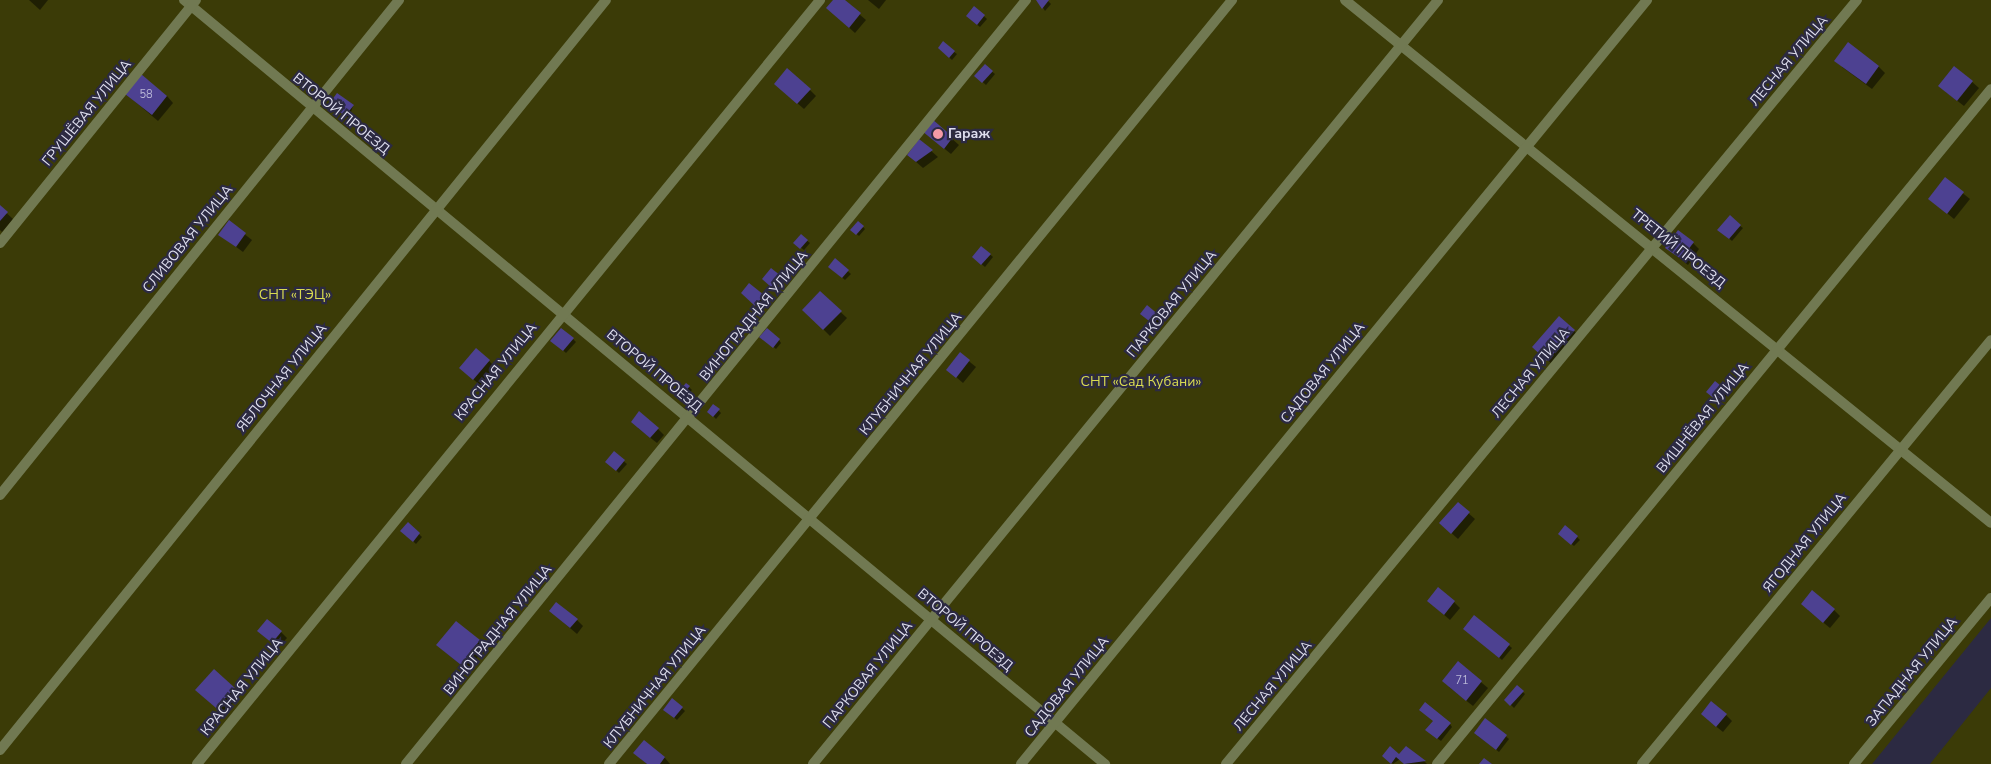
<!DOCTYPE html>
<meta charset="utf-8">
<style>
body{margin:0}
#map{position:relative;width:1991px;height:764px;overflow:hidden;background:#2c2a42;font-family:"Nunito Sans",sans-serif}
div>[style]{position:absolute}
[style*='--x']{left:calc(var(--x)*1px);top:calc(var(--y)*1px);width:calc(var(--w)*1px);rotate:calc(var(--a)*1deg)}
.green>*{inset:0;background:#3b3b07}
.shadow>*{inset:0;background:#0007}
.building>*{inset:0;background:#4d4191}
.minor>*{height:10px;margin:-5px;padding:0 5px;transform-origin:5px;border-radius:5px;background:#717952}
.dots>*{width:14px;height:14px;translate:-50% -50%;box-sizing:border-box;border:2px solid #2c2a42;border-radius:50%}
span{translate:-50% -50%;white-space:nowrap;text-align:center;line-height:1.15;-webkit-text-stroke:4.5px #2c2a42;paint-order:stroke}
.number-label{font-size:11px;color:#bab7d7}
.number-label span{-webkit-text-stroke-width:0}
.street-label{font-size:14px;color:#dedeee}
.poi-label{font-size:14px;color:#dedeee;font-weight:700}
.left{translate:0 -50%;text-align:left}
.park-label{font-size:14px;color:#d9db51}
</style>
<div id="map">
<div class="green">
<i style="clip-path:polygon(0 0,1991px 0,1991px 618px,1872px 764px,0 764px)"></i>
<i style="clip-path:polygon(1991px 688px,1991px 764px,1930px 764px)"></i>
</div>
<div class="shadow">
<i style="clip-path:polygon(29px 0,48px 0,40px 10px)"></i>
<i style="clip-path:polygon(834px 0,843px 0,866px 20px,855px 33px,834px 14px)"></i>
<i style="clip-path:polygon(868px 0,886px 0,879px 9px)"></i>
<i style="clip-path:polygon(1038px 0,1047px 0,1051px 4px,1045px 11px)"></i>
<i style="clip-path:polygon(975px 8px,987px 19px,980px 27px,970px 19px)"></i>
<i style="clip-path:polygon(942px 51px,954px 52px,957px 54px,952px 60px)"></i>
<i style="clip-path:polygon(985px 66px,995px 74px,986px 85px,976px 76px)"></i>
<i style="clip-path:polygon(1878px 66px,1885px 73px,1872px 89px,1842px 67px)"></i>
<i style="clip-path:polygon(1955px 67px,1979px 88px,1964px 106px,1946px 92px)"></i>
<i style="clip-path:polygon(782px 90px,810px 90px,816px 96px,804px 109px)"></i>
<i style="clip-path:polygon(126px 94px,167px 96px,173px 103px,158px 121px)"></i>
<i style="clip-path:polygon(353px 106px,349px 118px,333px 107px)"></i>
<i style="clip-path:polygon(932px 121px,959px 145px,951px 154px,930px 137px)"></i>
<i style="clip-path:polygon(920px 141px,938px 157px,923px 168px,915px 161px)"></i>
<i style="clip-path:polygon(1945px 179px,1970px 199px,1954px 219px,1930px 199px)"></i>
<i style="clip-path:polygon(0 207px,13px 219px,2px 232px,0 230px)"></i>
<i style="clip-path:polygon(229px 222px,252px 240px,243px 252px,220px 235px)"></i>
<i style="clip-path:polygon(858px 222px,865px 229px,859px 236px,852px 230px)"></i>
<i style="clip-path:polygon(1740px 226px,1743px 228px,1732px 241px,1719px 230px)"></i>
<i style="clip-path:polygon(801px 236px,810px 243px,804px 250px,795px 243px)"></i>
<i style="clip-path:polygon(1693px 243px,1699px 249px,1688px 265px,1667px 248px)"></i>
<i style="clip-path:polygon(982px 247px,993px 257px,985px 267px,973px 257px)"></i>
<i style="clip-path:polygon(835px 260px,851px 274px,845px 280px,832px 269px)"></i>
<i style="clip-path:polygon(771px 270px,782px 279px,774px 289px,763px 279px)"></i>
<i style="clip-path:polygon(820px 293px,847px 318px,830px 336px,804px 310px)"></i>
<i style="clip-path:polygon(745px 296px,763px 296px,765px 299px,758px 307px)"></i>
<i style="clip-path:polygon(1144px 316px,1159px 317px,1162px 319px,1156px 326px)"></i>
<i style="clip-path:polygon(1574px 331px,1580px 337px,1554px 366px,1540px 353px)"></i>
<i style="clip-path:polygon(573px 339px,576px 342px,566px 353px,555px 343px)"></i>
<i style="clip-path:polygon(764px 339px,779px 340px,781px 343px,776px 349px)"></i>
<i style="clip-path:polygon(960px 354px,976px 367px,963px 383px,948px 370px)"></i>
<i style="clip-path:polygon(489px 361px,495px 367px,480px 385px,467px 374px)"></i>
<i style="clip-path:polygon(1715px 383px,1728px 394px,1720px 403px,1708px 392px)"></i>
<i style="clip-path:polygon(686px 384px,692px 390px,686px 396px,681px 391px)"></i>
<i style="clip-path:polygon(714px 406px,721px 413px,716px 419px,709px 412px)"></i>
<i style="clip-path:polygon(638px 428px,658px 429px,664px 435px,657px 443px)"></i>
<i style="clip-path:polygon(614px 453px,627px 464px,619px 473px,607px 462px)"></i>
<i style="clip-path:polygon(1458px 504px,1475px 519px,1458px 539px,1447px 529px)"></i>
<i style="clip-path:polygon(408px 524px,422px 537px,416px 544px,402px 531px)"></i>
<i style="clip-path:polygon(1562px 536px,1577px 537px,1580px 540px,1574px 546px)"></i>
<i style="clip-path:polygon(1454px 602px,1460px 608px,1450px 620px,1435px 607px)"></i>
<i style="clip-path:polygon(1808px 610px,1834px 610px,1840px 616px,1830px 628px)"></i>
<i style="clip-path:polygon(557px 617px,577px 620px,583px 626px,577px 634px)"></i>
<i style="clip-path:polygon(1474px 617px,1512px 648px,1502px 660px,1468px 632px)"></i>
<i style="clip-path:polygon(456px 622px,486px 647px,467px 670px,444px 651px)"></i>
<i style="clip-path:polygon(259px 631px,281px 632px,287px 638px,278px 648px)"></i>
<i style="clip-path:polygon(1458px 663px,1488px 688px,1473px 706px,1449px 687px)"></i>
<i style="clip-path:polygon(1517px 687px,1525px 694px,1514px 708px,1506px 700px)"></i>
<i style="clip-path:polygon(234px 689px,240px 695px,223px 714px,203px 696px)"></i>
<i style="clip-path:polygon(673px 700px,685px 711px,677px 720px,668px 712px)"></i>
<i style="clip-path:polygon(1726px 715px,1732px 721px,1723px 732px,1708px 720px)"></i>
<i style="clip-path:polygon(1486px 720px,1509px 739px,1499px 752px,1478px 736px)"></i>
<i style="clip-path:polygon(1450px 724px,1452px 727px,1441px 741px,1430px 733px)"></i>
<i style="clip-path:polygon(644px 742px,665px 758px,670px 764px,647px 764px,641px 759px)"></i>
<i style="clip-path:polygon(1407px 747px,1425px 762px,1427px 764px,1406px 764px,1400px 759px,1393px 764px,1384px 755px,1399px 756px)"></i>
</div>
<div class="building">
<i style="clip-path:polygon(833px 0,845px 0,861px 13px,849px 28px,826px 8px)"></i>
<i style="clip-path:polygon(1036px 0,1049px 0,1042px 9px)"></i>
<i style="clip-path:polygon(974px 6px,985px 15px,977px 25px,966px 16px)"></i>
<i style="clip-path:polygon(943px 41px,955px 51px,949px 58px,938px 48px)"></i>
<i style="clip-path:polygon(1848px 42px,1879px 66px,1866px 84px,1834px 61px)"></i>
<i style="clip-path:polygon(985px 64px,993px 71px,982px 83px,974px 76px)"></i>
<i style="clip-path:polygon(1954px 66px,1973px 81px,1957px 101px,1938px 86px)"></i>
<i style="clip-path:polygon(787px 68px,811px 89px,797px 104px,774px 84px)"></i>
<i style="clip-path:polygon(141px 74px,167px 96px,152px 115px,125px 94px)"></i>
<i style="clip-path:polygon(337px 93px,354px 105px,345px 116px,329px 104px)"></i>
<i style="clip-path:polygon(932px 119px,953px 137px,944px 149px,922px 131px)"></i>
<i style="clip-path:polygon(919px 139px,933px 150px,916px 162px,907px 155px)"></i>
<i style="clip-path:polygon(1945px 177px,1964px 192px,1947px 214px,1928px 199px)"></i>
<i style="clip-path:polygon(0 205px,8px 212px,0 221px)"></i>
<i style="clip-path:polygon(1730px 215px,1741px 225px,1729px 239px,1717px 230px)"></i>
<i style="clip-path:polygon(229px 220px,246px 233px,236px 247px,218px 235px)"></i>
<i style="clip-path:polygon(858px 221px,864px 226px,856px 235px,850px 230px)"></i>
<i style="clip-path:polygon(1678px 230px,1694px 242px,1681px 259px,1665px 248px)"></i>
<i style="clip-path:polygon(801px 234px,808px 240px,800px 249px,793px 243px)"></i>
<i style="clip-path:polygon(981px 246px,991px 254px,981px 265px,972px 257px)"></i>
<i style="clip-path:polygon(835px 258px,849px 270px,842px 278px,828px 267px)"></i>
<i style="clip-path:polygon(771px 268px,781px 276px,771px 287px,762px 279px)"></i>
<i style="clip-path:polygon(749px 283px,764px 295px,755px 306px,741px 293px)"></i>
<i style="clip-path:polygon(820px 291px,842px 311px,823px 330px,802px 310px)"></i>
<i style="clip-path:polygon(1147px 305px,1160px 316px,1153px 324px,1140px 314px)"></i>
<i style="clip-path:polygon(1559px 316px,1575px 330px,1547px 361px,1532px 347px)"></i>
<i style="clip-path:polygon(561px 328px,574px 338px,563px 351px,550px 341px)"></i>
<i style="clip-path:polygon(767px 328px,780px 339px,773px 348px,759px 337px)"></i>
<i style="clip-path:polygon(476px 348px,490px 360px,473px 380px,459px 368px)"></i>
<i style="clip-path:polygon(960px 352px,970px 360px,956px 378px,946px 370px)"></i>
<i style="clip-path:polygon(1715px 381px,1726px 390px,1717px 401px,1706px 392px)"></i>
<i style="clip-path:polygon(686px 383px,690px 386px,683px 394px,679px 391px)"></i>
<i style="clip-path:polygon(713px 404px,720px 409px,713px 417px,707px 412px)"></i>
<i style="clip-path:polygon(639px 411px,659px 428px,650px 438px,631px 422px)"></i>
<i style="clip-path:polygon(614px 451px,625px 460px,616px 471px,605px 462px)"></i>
<i style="clip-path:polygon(1458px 502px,1470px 512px,1451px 534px,1439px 523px)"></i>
<i style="clip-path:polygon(408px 522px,420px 533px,413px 542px,400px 531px)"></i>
<i style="clip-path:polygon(1565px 525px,1578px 536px,1571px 545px,1558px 534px)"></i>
<i style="clip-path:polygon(1438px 587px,1455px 601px,1444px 615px,1427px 601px)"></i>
<i style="clip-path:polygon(1812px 590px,1835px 609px,1823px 623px,1801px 604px)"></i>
<i style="clip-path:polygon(556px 602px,578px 619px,570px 628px,549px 611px)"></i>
<i style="clip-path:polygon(1474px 615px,1510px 644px,1499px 658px,1463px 629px)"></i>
<i style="clip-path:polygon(267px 619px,282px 631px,272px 643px,257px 631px)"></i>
<i style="clip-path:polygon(456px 621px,480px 640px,461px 665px,436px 645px)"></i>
<i style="clip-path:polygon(1458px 661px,1482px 681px,1466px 701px,1442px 681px)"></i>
<i style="clip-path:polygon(214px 669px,235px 688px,216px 708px,195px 690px)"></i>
<i style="clip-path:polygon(1517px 685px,1524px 691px,1510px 706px,1504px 700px)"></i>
<i style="clip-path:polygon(672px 698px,683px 707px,674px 718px,663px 710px)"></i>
<i style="clip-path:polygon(1711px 701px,1727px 714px,1716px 727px,1701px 714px)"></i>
<i style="clip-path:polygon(1425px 702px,1451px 723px,1437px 739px,1425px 730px,1433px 721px,1419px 710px)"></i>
<i style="clip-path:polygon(1485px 718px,1507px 735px,1496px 750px,1474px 733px)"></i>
<i style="clip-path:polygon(644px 740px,665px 757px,660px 764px,647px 764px,633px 753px)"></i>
<i style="clip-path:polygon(1390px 746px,1399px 754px,1406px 746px,1426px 761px,1404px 764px,1396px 757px,1391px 764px,1382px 756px)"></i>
<i style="clip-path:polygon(1484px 758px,1492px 764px,1479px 764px)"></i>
</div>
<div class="minor">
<i style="--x:184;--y:0;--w:1197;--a:39.68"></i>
<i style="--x:1345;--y:0;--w:831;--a:38.99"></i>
<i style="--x:0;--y:243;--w:312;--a:-51.1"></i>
<i style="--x:0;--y:495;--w:636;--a:-51.13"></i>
<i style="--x:0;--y:750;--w:964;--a:-51.06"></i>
<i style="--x:197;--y:764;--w:986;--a:-50.8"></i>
<i style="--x:406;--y:764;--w:984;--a:-50.94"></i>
<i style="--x:609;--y:764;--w:986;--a:-50.8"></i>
<i style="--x:813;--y:764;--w:987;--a:-50.71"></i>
<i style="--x:1021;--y:764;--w:988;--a:-50.67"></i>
<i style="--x:1226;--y:764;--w:991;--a:-50.45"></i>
<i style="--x:1437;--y:764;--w:873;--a:-50.62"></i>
<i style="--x:1642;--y:764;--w:549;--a:-50.54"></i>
<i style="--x:1854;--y:764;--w:215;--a:-50.5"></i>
</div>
<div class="dots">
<i style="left:938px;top:134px;background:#f49aa6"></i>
</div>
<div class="number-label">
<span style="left:146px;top:95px">58</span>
<span style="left:1462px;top:681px">71</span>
</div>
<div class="street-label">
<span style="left:1789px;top:61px;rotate:-50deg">ЛЕСНАЯ УЛИЦА</span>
<span style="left:87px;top:113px;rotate:-51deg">ГРУШЁВАЯ УЛИЦА</span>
<span style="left:341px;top:114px;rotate:39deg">ВТОРОЙ ПРОЕЗД</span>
<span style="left:188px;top:239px;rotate:-51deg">СЛИВОВАЯ УЛИЦА</span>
<span style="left:1678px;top:249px;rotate:39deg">ТРЕТИЙ ПРОЕЗД</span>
<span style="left:1172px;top:304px;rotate:-51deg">ПАРКОВАЯ УЛИЦА</span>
<span style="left:754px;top:316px;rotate:-51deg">ВИНОГРАДНАЯ УЛИЦА</span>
<span style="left:654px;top:371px;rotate:40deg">ВТОРОЙ ПРОЕЗД</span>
<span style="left:496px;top:372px;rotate:-51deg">КРАСНАЯ УЛИЦА</span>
<span style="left:1323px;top:373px;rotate:-51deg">САДОВАЯ УЛИЦА</span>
<span style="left:1531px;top:373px;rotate:-50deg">ЛЕСНАЯ УЛИЦА</span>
<span style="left:911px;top:374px;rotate:-51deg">КЛУБНИЧНАЯ УЛИЦА</span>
<span style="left:282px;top:378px;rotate:-51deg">ЯБЛОЧНАЯ УЛИЦА</span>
<span style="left:1703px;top:418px;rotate:-51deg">ВИШНЁВАЯ УЛИЦА</span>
<span style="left:1805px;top:543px;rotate:-51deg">ЯГОДНАЯ УЛИЦА</span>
<span style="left:498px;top:630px;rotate:-51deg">ВИНОГРАДНАЯ УЛИЦА</span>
<span style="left:965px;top:630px;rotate:40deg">ВТОРОЙ ПРОЕЗД</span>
<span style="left:1912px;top:672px;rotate:-51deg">ЗАПАДНАЯ УЛИЦА</span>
<span style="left:868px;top:675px;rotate:-51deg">ПАРКОВАЯ УЛИЦА</span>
<span style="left:1273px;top:686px;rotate:-50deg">ЛЕСНАЯ УЛИЦА</span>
<span style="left:242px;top:687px;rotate:-51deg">КРАСНАЯ УЛИЦА</span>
<span style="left:655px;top:687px;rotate:-51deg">КЛУБНИЧНАЯ УЛИЦА</span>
<span style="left:1067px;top:687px;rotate:-51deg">САДОВАЯ УЛИЦА</span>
</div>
<div class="poi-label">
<span class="left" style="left:948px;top:134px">Гараж</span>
</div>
<div class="park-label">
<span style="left:295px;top:295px">СНТ «ТЭЦ»</span>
<span style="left:1141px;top:382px">СНТ «Сад Кубани»</span>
</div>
</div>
